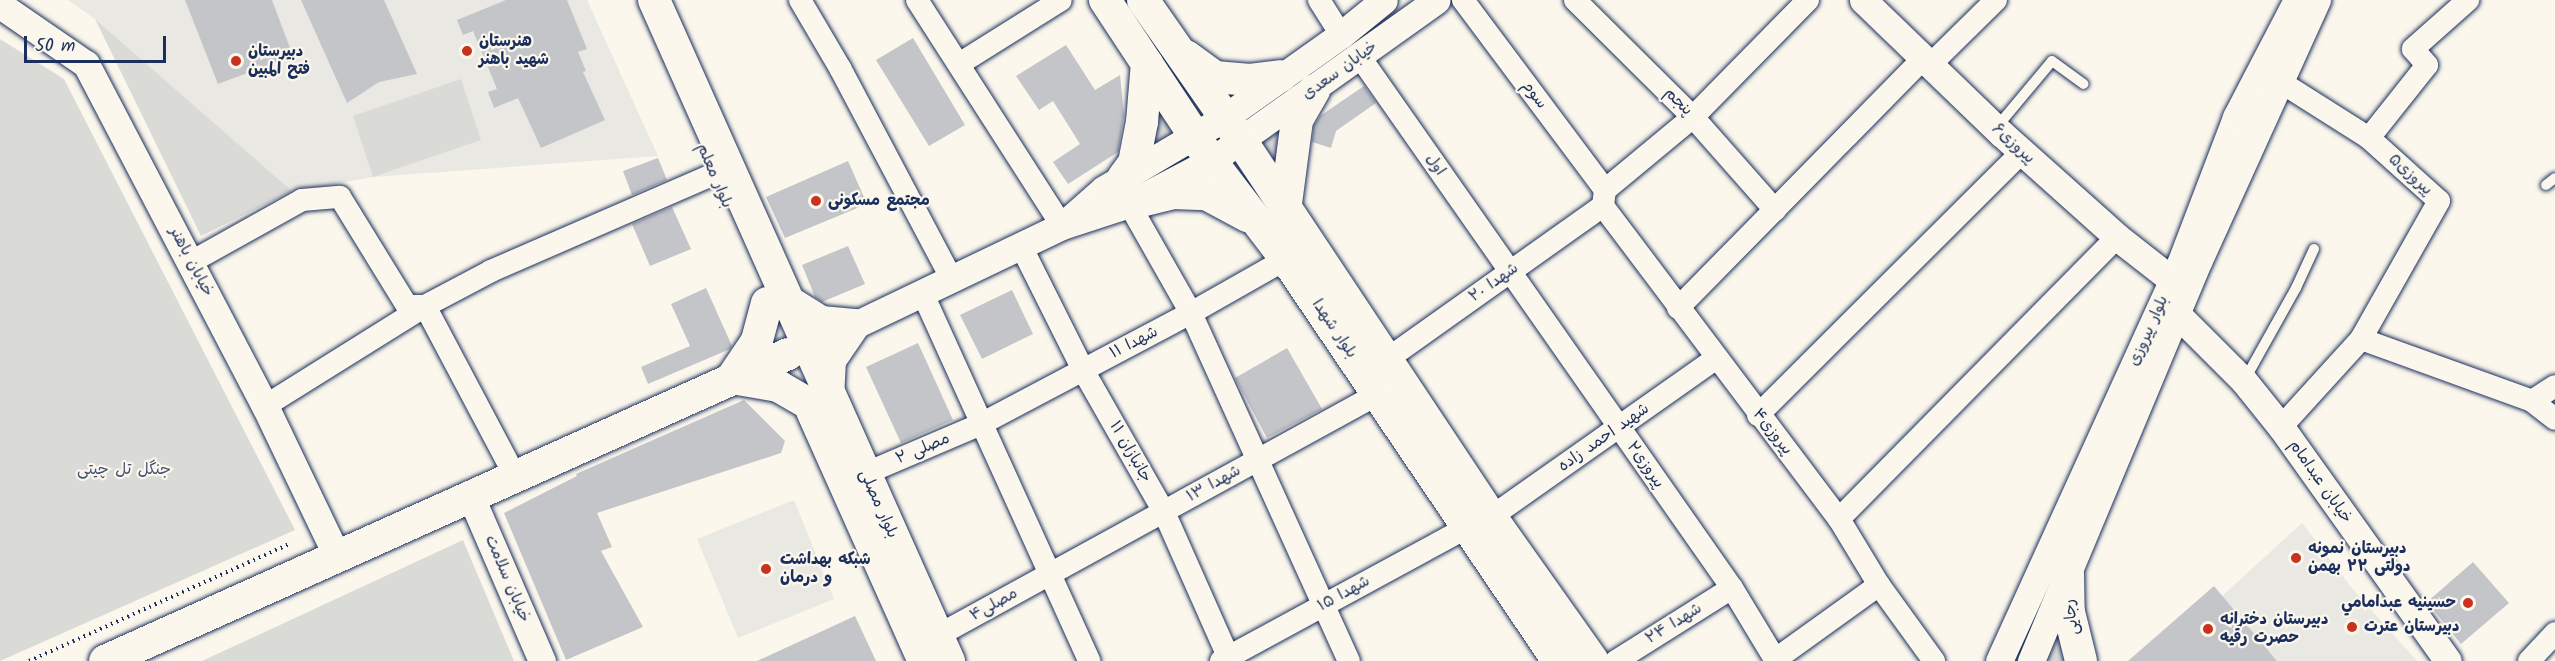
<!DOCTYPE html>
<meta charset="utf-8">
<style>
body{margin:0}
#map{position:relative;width:2555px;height:661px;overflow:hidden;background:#fbf7ec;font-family:Kalam,"Playpen Sans Arabic",sans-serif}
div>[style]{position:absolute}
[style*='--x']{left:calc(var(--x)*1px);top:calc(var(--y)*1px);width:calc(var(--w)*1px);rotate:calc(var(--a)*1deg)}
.built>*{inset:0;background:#eae8e2}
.green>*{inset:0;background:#dadad7}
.building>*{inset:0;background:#c3c5c9}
.path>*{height:4px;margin-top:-2px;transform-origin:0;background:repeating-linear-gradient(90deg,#1b2f5e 0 1.5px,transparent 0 6px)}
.roads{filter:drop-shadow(0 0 2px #1b2f5e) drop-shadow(0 0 2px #1b2f5e)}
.service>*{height:10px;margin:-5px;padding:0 5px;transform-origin:5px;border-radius:5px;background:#fbf7ec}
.minor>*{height:22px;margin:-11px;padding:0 11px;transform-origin:11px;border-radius:11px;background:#fbf7ec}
.tertiary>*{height:27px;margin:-13.5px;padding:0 13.5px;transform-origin:13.5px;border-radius:13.5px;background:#fbf7ec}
.secondary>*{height:32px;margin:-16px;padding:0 16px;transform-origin:16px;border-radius:16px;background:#fbf7ec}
.dots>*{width:16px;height:16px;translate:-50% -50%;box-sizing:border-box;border:3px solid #fbf7ec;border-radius:50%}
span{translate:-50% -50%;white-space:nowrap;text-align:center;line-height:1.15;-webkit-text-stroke:4.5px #fbf7ec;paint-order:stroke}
.poi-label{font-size:16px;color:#1b2f5e;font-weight:700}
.left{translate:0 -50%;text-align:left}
.right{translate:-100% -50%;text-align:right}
.street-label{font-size:16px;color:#1b2f5e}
.park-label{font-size:16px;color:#415176}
.scale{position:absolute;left:24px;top:36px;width:142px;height:27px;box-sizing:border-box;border:3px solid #1b2f5e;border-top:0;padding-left:8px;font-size:18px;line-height:21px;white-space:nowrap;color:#1b2f5e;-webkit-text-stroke:4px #fbf7ec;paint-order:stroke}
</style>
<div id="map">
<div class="built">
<i style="clip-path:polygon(68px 0,587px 0,658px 156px,373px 177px,292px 191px,95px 19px)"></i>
<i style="clip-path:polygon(794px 500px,834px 599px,738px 638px,697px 539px)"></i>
<i style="clip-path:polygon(2302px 523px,2356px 593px,2417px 661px,2277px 661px,2222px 596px)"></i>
</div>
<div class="green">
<i style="clip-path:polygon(95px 19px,292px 191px,201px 236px)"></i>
<i style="clip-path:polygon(0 39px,64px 79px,295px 530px,0 661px)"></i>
<i style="clip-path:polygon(461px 79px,481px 140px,373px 177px,353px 116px)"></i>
<i style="clip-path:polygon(1154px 103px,1184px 142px,1155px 157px,1155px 118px)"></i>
<i style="clip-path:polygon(1279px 130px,1275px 172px,1252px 146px)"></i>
<i style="clip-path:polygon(463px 540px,514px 661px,202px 661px)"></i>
<i style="clip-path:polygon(2057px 626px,2071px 661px,2043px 661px)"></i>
</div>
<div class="building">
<i style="clip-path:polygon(185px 0,272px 0,293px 56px,218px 84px)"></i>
<i style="clip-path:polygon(301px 0,384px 0,417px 74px,379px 82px,347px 103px)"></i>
<i style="clip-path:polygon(506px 0,567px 0,587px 49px,578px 52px,586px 71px,583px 72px,605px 120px,541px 148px,518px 98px,494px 108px,488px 92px,497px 89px,473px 31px,463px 35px,457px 20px)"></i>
<i style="clip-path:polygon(913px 38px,965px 125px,929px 146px,876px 60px)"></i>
<i style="clip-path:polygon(1066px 45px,1095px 90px,1120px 75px,1124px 115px,1118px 152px,1068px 184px,1053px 162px,1080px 144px,1053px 101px,1039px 110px,1016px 76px)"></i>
<i style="clip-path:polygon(1364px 86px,1376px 103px,1336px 131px,1331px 148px,1312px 142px,1314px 126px,1320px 116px)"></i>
<i style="clip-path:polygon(658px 158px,667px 180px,632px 195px,623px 171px)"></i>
<i style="clip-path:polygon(848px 161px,867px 204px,785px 238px,766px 197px)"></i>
<i style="clip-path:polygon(672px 207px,691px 249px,650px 266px,632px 224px)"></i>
<i style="clip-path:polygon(848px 246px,865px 284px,822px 302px,815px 297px,802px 265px)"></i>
<i style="clip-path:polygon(706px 288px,732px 346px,730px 349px,648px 384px,641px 367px,690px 346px,671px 304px)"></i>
<i style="clip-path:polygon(1012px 290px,1033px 334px,982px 359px,960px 315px)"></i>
<i style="clip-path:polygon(918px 343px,953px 420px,901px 443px,866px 367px)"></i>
<i style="clip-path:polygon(1287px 348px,1322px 409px,1267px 438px,1235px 378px)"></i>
<i style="clip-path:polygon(744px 400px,785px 441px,781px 453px,597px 513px,612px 547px,601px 551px,643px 627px,566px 660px,504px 513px,577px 476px,576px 474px)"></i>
<i style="clip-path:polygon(2473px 562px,2509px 603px,2461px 644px,2427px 602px)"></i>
<i style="clip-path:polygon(2214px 586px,2277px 661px,2128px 661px)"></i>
<i style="clip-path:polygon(855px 616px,876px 661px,757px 661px)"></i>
</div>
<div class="path">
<i style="--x:29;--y:661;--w:287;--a:-24.2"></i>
</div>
<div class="roads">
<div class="service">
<i style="--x:1996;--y:128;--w:87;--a:-50.1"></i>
<i style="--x:2052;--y:61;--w:39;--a:36"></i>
<i style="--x:2546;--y:185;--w:11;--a:-38"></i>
<i style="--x:2244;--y:381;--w:107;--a:-60.8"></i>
<i style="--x:2296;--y:288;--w:43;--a:-65.2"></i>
</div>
<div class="minor">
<i style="--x:800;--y:0;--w:79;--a:59.5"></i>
<i style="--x:840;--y:68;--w:238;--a:62.1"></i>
<i style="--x:917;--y:0;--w:269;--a:57.3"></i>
<i style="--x:1319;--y:0;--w:41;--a:57.8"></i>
<i style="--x:1463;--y:0;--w:237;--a:53.2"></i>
<i style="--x:1575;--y:0;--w:166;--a:44.8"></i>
<i style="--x:1693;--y:117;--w:124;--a:48.6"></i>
<i style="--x:1360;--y:57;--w:648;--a:54.99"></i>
<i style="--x:1732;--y:588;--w:85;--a:58.9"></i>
<i style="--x:959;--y:64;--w:120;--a:-32.1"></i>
<i style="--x:1929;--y:66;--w:94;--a:-44.6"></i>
<i style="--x:2279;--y:81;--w:107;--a:32.3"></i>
<i style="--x:2369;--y:138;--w:94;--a:42"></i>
<i style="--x:2439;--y:201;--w:159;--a:119.5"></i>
<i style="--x:2369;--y:138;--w:93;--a:-51.5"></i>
<i style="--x:2427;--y:65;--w:21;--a:-131"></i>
<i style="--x:2413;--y:49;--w:74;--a:-41.7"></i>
<i style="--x:1129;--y:204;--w:125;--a:60.4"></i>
<i style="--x:1191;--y:313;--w:382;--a:65.6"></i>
<i style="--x:1603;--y:206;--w:392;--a:53"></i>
<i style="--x:1839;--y:519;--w:77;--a:58.8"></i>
<i style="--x:1879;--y:585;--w:94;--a:54.1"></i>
<i style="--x:1603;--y:206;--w:16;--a:-83"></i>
<i style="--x:1605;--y:190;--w:114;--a:-39.7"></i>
<i style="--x:1693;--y:117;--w:164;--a:-45.5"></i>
<i style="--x:1021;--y:246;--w:139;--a:63.4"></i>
<i style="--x:1083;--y:370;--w:163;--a:60.3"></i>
<i style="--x:1164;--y:512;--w:163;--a:66.1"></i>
<i style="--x:191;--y:262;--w:127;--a:-29.2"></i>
<i style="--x:302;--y:200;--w:38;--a:-5"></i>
<i style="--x:340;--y:197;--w:128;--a:58.4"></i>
<i style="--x:407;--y:306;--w:18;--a:0"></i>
<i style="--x:425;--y:306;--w:192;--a:62.1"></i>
<i style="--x:922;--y:292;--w:405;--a:65.6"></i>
<i style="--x:1678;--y:308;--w:348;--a:-45.5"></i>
<i style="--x:1386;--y:360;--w:266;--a:-35.4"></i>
<i style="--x:2532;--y:401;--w:29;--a:38"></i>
<i style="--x:265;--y:406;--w:189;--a:-32"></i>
<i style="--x:425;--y:306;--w:75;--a:-27.9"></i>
<i style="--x:491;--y:271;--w:243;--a:-23.5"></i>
<i style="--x:1758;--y:415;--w:373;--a:-44.9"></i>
<i style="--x:2281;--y:427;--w:119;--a:-47.7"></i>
<i style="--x:2361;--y:339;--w:182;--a:19.9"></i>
<i style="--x:2532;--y:401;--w:27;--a:-33"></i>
<i style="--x:864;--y:474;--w:127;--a:-23.1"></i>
<i style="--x:981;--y:424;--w:238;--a:-27.9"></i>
<i style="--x:1191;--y:313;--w:109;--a:-29.6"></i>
<i style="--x:1491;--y:517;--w:276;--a:-35.2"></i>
<i style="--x:1839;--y:519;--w:396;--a:-45.4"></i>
<i style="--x:937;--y:636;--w:503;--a:-28.76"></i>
<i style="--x:1776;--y:659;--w:127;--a:-35.7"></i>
<i style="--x:1221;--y:661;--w:281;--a:-28.5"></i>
<i style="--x:1616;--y:661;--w:137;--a:-32.2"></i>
<i style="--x:2529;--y:661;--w:38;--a:-47"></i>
</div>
<div class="tertiary">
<i style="--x:1863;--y:0;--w:193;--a:44"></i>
<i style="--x:2002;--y:134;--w:154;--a:41.8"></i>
<i style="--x:2117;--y:237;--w:70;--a:38"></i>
<i style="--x:0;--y:5;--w:104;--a:34.5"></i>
<i style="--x:86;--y:64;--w:386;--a:62.4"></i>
<i style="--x:265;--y:406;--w:166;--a:64.4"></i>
<i style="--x:1070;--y:219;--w:45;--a:-41.4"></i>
<i style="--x:1104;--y:189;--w:139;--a:-30.6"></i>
<i style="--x:1224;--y:118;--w:143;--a:-35.4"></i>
<i style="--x:1341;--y:35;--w:55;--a:-39.1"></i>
<i style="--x:2178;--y:315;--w:93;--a:45"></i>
<i style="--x:2244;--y:381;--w:59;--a:51.2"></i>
<i style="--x:2281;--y:427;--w:287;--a:54.5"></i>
<i style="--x:789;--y:354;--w:19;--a:-18"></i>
<i style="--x:807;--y:348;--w:283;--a:-25.6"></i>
<i style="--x:1062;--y:226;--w:71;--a:-18.2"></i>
<i style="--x:1129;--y:204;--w:93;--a:-27.7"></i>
<i style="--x:1211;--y:161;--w:277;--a:-35.5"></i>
<i style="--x:471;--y:497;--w:179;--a:66.6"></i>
<i style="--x:1999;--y:661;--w:436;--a:-65.5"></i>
<i style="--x:2180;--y:264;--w:157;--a:-69.1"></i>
<i style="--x:2236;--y:117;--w:132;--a:-62.5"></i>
<i style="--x:2031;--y:661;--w:435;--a:-67.3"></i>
<i style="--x:2199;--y:260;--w:286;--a:-65.6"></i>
</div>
<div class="secondary">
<i style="--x:654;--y:0;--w:724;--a:65.95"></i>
<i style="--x:1105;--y:0;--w:193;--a:56.6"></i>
<i style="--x:1211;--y:161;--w:123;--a:52.6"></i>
<i style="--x:1286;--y:259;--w:485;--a:55.9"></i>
<i style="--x:1143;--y:0;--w:173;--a:55.1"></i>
<i style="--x:1242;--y:142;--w:450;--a:56.4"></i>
<i style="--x:1491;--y:517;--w:176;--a:54.7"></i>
<i style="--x:1186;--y:56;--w:36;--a:36"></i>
<i style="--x:1215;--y:77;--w:35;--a:5"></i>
<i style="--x:1250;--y:80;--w:31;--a:-7"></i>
<i style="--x:1123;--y:178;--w:19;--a:-54"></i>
<i style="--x:1134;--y:163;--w:42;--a:-79"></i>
<i style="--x:1142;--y:122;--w:59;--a:-85.2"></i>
<i style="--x:1129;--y:204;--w:45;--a:-14"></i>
<i style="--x:1173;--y:193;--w:33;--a:2"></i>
<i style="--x:1206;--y:194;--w:47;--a:28.2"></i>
<i style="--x:1285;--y:211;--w:92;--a:-82.5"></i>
<i style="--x:1297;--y:120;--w:34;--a:-60"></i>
<i style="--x:786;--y:300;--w:41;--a:32.2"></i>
<i style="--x:821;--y:322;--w:33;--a:5"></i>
<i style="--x:854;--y:325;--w:42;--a:124.4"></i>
<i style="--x:830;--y:360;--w:34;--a:93"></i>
<i style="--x:767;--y:303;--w:39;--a:105"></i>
<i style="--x:757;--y:341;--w:45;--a:124"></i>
<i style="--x:732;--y:378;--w:47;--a:9.9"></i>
<i style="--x:778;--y:386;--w:34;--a:30"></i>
<i style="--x:812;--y:411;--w:274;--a:65.9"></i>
<i style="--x:2068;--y:573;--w:39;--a:89"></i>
<i style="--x:2069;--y:612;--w:50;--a:76.2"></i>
<i style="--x:105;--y:661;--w:749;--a:-24.2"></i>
</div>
</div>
<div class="dots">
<i style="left:467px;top:51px;background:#c8321e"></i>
<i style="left:236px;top:61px;background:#c8321e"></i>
<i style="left:816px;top:201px;background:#c8321e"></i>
<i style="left:2296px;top:558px;background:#c8321e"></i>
<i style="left:766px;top:569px;background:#c8321e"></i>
<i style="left:2468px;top:603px;background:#c8321e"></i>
<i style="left:2352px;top:627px;background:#c8321e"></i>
<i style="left:2208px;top:629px;background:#c8321e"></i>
</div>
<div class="poi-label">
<span class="left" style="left:479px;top:51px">هنرستان<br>شهید باهنر</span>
<span class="left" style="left:248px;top:61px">دبیرستان<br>فتح المبین</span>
<span class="left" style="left:828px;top:201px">مجتمع مسکونی</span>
<span class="left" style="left:2308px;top:558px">دبیرستان نمونه<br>دولتی ۲۲ بهمن</span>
<span class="left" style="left:780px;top:569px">شبکه بهداشت<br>و درمان</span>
<span class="right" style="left:2456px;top:603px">حسينيه عبدامامي</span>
<span class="left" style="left:2220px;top:629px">دبیرستان دخترانه<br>حصرت رقیه</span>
<span class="left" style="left:2364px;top:627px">دبیرستان عترت</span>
</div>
<div class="street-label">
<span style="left:1340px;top:71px;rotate:-36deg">خیابان سعدی</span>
<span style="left:1534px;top:95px;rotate:53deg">سوم</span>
<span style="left:1678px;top:102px;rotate:45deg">پنجم</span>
<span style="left:2013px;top:144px;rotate:42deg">پیروزی۶</span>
<span style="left:1435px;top:165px;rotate:55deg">اول</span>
<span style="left:2410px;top:175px;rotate:42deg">پیروزی۵</span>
<span style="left:714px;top:176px;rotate:67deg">بلوار معلم</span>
<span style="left:191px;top:262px;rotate:62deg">خیابان باهنر</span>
<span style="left:1494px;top:283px;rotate:-35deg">شهدا ۲۰</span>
<span style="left:1334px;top:329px;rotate:56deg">بلوار شهدا</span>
<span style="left:2149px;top:331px;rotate:-66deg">بلوار پیروزی</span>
<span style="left:1134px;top:343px;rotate:-27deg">شهدا ۱۱</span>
<span style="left:1772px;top:432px;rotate:52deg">پیروزی۴</span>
<span style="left:1604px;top:438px;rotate:-35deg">شهید احمد زاده</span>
<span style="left:923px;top:449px;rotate:-23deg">مصلی ۲</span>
<span style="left:1130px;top:452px;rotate:60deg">جانبازان ۱۱</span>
<span style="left:1645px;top:465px;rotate:55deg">پیروزی۲</span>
<span style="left:2320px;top:482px;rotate:55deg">خیابان عبدامام</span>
<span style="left:1214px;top:484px;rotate:-29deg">شهدا ۱۳</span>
<span style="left:878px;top:504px;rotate:66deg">بلوار مصلی</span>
<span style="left:507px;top:579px;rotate:67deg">خیابان سلامت</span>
<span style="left:1344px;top:594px;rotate:-29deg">شهدا ۱۵</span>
<span style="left:994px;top:605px;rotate:-29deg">مصلی۴</span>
<span style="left:2072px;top:617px;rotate:-97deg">رجایی</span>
<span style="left:1674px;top:624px;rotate:-32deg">شهدا ۲۴</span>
</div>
<div class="park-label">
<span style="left:124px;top:470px">جنگل تل چیتی</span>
</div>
<div class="scale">50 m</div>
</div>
